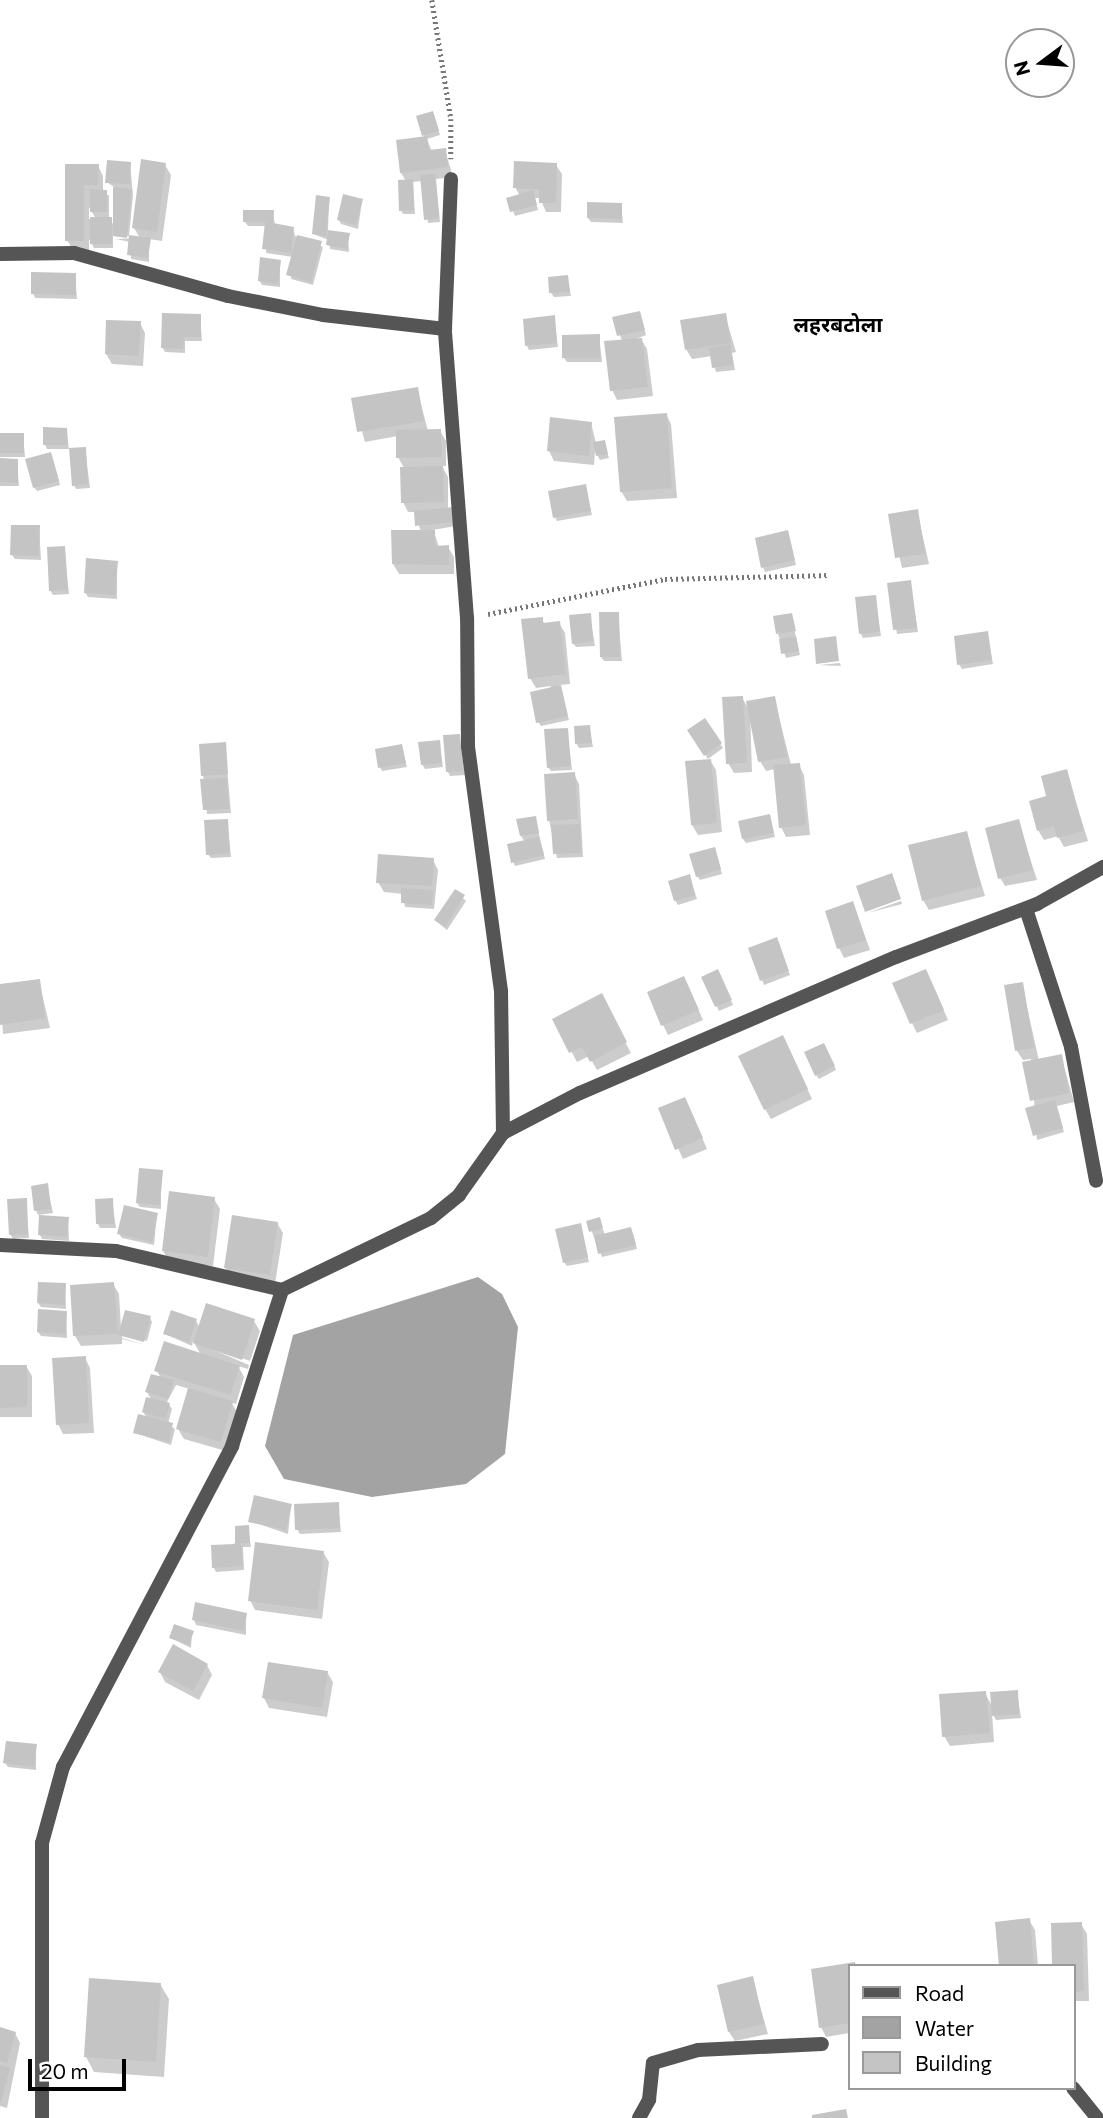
<!DOCTYPE html>
<meta charset="utf-8">
<style>
body{margin:0}
#map{position:relative;width:1103px;height:2118px;overflow:hidden;background:#fff;font-family:Commissioner,"Noto Sans Devanagari",sans-serif}
div>[style]{position:absolute}
[style*='--x']{left:calc(var(--x)*1px);top:calc(var(--y)*1px);width:calc(var(--w)*1px);rotate:calc(var(--a)*1deg)}
.water>*{inset:0;background:#a3a3a3}
.shadow>*{inset:0;background:#0003}
.building>*{inset:0;background:#c4c4c4}
.path>*{height:4.5px;margin-top:-2.25px;transform-origin:0;background:repeating-linear-gradient(90deg,#777 0 2px,transparent 0 5.5px)}
.service>*{height:14px;margin:-7px;padding:0 7px;transform-origin:7px;border-radius:7px;background:#555}
.minor>*{height:14px;margin:-7px;padding:0 7px;transform-origin:7px;border-radius:7px;background:#555}
span{translate:-50% -50%;white-space:nowrap;text-align:center;line-height:1.15;-webkit-text-stroke:5px #fff;paint-order:stroke}
.quarter-label{font-size:21px;color:#000;font-weight:700}
.legend{position:absolute;left:848px;top:1964px;width:228px;height:126px;box-sizing:border-box;background:#fff;border:2px solid #999;margin:0;padding:9px 12px;list-style:none;font-size:21px;color:#000}
.legend li{display:flex;align-items:center;gap:14px;height:35px}
.legend b{width:35px;border:2px solid #999}
.north{position:absolute;left:1005px;top:28px;width:70px;height:70px;box-sizing:border-box;background:#fff;border:2px solid #999;border-radius:50%;rotate:254deg;font-size:19px;font-weight:700;line-height:28px;text-align:center;color:#000}
.north::after{content:'';display:block;margin:auto;width:24px;height:32px;background:#000;clip-path:polygon(50% 0,100% 100%,50% 72%,0 100%)}
.scale{position:absolute;left:28px;top:2059px;width:98px;height:32px;box-sizing:border-box;border:4px solid #000;border-top:0;padding-left:9px;font-size:21px;line-height:24px;white-space:nowrap;color:#000;-webkit-text-stroke:5px #fff;paint-order:stroke}
</style>
<div id="map">
<div class="water">
<i style="clip-path:polygon(478px 1277px,502px 1294px,518px 1327px,505px 1454px,466px 1484px,372px 1497px,284px 1479px,265px 1446px,293px 1335px)"></i>
</div>
<div class="shadow">
<i style="clip-path:polygon(435px 118px,440px 135px,427px 139px,432px 152px,445px 150px,453px 177px,436px 179px,440px 222px,428px 223px,422px 181px,413px 182px,415px 214px,403px 214px,401px 210px,406px 181px,401px 173px)"></i>
<i style="clip-path:polygon(evenodd,130px 163px,133px 195px,129px 236px,113px 234px,113px 248px,94px 248px,89px 239px,89px 250px,73px 250px,67px 240px,67px 166px,98px 166px,103px 176px,103px 191px,109px 196px,109px 219px,114px 225px,114px 187px,107px 182px,130px 163px,89px 207px,96px 219px,89px 219px,89px 207px)"></i>
<i style="clip-path:polygon(165px 165px,171px 175px,162px 241px,149px 239px,149px 262px,131px 259px,130px 242px,116px 239px,140px 238px,134px 228px)"></i>
<i style="clip-path:polygon(556px 165px,562px 174px,561px 212px,546px 212px,540px 198px,535px 198px,538px 210px,515px 216px,508px 199px,520px 196px,515px 187px)"></i>
<i style="clip-path:polygon(329px 198px,328px 232px,348px 235px,349px 252px,330px 249px,329px 240px,313px 234px)"></i>
<i style="clip-path:polygon(362px 201px,358px 229px,341px 224px,339px 220px)"></i>
<i style="clip-path:polygon(621px 204px,623px 223px,591px 222px,588px 218px)"></i>
<i style="clip-path:polygon(273px 212px,275px 225px,293px 228px,295px 236px,323px 247px,313px 285px,291px 279px,293px 257px,266px 253px,267px 226px,248px 226px,245px 222px)"></i>
<i style="clip-path:polygon(280px 261px,280px 287px,262px 285px,259px 280px)"></i>
<i style="clip-path:polygon(75px 275px,77px 299px,35px 298px,33px 293px)"></i>
<i style="clip-path:polygon(567px 277px,571px 296px,554px 297px,551px 293px)"></i>
<i style="clip-path:polygon(640px 313px,646px 335px,631px 341px,641px 339px,647px 349px,653px 396px,617px 400px,612px 390px,622px 341px,615px 319px)"></i>
<i style="clip-path:polygon(725px 315px,736px 352px,732px 353px,735px 370px,716px 372px,712px 356px,692px 359px,686px 349px)"></i>
<i style="clip-path:polygon(200px 316px,202px 341px,185px 341px,185px 353px,165px 352px,163px 348px)"></i>
<i style="clip-path:polygon(554px 317px,558px 347px,529px 350px,527px 346px)"></i>
<i style="clip-path:polygon(140px 323px,145px 333px,143px 366px,112px 364px,106px 354px)"></i>
<i style="clip-path:polygon(599px 335px,602px 362px,567px 362px,564px 358px)"></i>
<i style="clip-path:polygon(417px 389px,428px 431px,440px 431px,446px 441px,446px 466px,442px 466px,448px 477px,448px 509px,456px 526px,421px 532px,415px 512px,408px 512px,403px 502px,404px 468px,398px 457px,398px 436px,365px 442px,353px 399px)"></i>
<i style="clip-path:polygon(666px 414px,671px 424px,677px 498px,627px 501px,621px 491px)"></i>
<i style="clip-path:polygon(591px 423px,596px 443px,604px 442px,609px 458px,600px 460px,595px 451px,594px 465px,554px 461px,549px 451px)"></i>
<i style="clip-path:polygon(66px 429px,69px 449px,47px 449px,45px 445px)"></i>
<i style="clip-path:polygon(23px 434px,25px 457px,0 457px,0 435px)"></i>
<i style="clip-path:polygon(85px 449px,90px 488px,76px 489px,74px 485px)"></i>
<i style="clip-path:polygon(53px 459px,60px 485px,37px 491px,34px 487px)"></i>
<i style="clip-path:polygon(0 460px,17px 460px,19px 486px,0 486px)"></i>
<i style="clip-path:polygon(585px 486px,592px 515px,557px 521px,555px 517px)"></i>
<i style="clip-path:polygon(917px 511px,929px 564px,902px 568px,890px 515px)"></i>
<i style="clip-path:polygon(39px 527px,41px 560px,15px 559px,12px 555px)"></i>
<i style="clip-path:polygon(434px 532px,439px 547px,448px 547px,454px 557px,454px 574px,399px 574px,393px 564px)"></i>
<i style="clip-path:polygon(787px 532px,796px 565px,765px 572px,763px 567px)"></i>
<i style="clip-path:polygon(64px 548px,69px 594px,53px 595px,50px 590px)"></i>
<i style="clip-path:polygon(117px 563px,117px 599px,88px 597px,85px 592px)"></i>
<i style="clip-path:polygon(910px 582px,918px 632px,897px 634px,889px 585px)"></i>
<i style="clip-path:polygon(875px 597px,881px 636px,863px 638px,861px 634px)"></i>
<i style="clip-path:polygon(618px 614px,622px 661px,604px 661px,601px 657px)"></i>
<i style="clip-path:polygon(590px 615px,595px 646px,576px 647px,573px 643px)"></i>
<i style="clip-path:polygon(791px 615px,800px 655px,786px 658px,778px 634px)"></i>
<i style="clip-path:polygon(542px 619px,545px 625px,559px 623px,565px 633px,570px 684px,559px 685px,569px 720px,541px 726px,538px 722px,551px 686px,536px 688px,530px 678px)"></i>
<i style="clip-path:polygon(987px 633px,993px 664px,962px 669px,959px 664px)"></i>
<i style="clip-path:polygon(840px 663px,841px 666px,819px 665px)"></i>
<i style="clip-path:polygon(774px 697px,791px 765px,799px 765px,804px 775px,810px 835px,786px 837px,781px 827px,775px 769px,766px 771px,760px 761px)"></i>
<i style="clip-path:polygon(742px 698px,750px 711px,752px 772px,734px 773px,728px 763px)"></i>
<i style="clip-path:polygon(705px 720px,723px 748px,708px 759px,689px 730px)"></i>
<i style="clip-path:polygon(589px 727px,593px 747px,579px 748px,576px 743px)"></i>
<i style="clip-path:polygon(567px 729px,572px 770px,551px 771px,548px 767px)"></i>
<i style="clip-path:polygon(459px 735px,465px 775px,450px 776px,448px 772px)"></i>
<i style="clip-path:polygon(439px 742px,443px 767px,425px 769px,422px 764px)"></i>
<i style="clip-path:polygon(225px 744px,231px 813px,207px 814px,203px 775px)"></i>
<i style="clip-path:polygon(401px 746px,407px 767px,382px 771px,380px 767px)"></i>
<i style="clip-path:polygon(710px 760px,716px 770px,722px 832px,698px 835px,692px 825px)"></i>
<i style="clip-path:polygon(1066px 771px,1088px 841px,1064px 847px,1058px 836px,1044px 840px,1038px 830px,1048px 798px)"></i>
<i style="clip-path:polygon(574px 774px,579px 784px,583px 857px,557px 858px,549px 820px)"></i>
<i style="clip-path:polygon(769px 816px,775px 837px,746px 843px,743px 839px)"></i>
<i style="clip-path:polygon(535px 818px,545px 859px,515px 866px,513px 862px,525px 842px,521px 836px)"></i>
<i style="clip-path:polygon(227px 820px,231px 857px,211px 858px,208px 854px)"></i>
<i style="clip-path:polygon(1018px 821px,1037px 880px,1005px 886px,999px 876px)"></i>
<i style="clip-path:polygon(966px 833px,985px 896px,929px 910px,923px 900px)"></i>
<i style="clip-path:polygon(716px 853px,722px 874px,700px 880px,697px 876px)"></i>
<i style="clip-path:polygon(433px 860px,438px 870px,434px 909px,405px 907px,403px 894px,384px 892px,378px 882px)"></i>
<i style="clip-path:polygon(691px 881px,697px 899px,678px 905px,675px 900px)"></i>
<i style="clip-path:polygon(455px 891px,466px 901px,447px 930px,436px 921px)"></i>
<i style="clip-path:polygon(901px 901px,902px 904px,867px 913px)"></i>
<i style="clip-path:polygon(853px 903px,870px 950px,844px 958px,839px 948px)"></i>
<i style="clip-path:polygon(778px 944px,790px 975px,764px 985px,762px 980px)"></i>
<i style="clip-path:polygon(720px 976px,733px 1005px,719px 1011px,704px 978px)"></i>
<i style="clip-path:polygon(39px 981px,50px 1028px,3px 1034px,0 986px)"></i>
<i style="clip-path:polygon(931px 981px,948px 1020px,917px 1033px,912px 1023px)"></i>
<i style="clip-path:polygon(1022px 984px,1039px 1061px,1061px 1056px,1074px 1102px,1057px 1106px,1064px 1132px,1037px 1140px,1031px 1059px,1023px 1060px,1017px 1051px)"></i>
<i style="clip-path:polygon(689px 988px,703px 1020px,668px 1035px,663px 1025px)"></i>
<i style="clip-path:polygon(606px 1005px,631px 1053px,597px 1070px,589px 1056px,577px 1062px,554px 1019px)"></i>
<i style="clip-path:polygon(824px 1045px,836px 1070px,819px 1079px,816px 1075px)"></i>
<i style="clip-path:polygon(788px 1047px,812px 1099px,771px 1119px,765px 1109px)"></i>
<i style="clip-path:polygon(660px 1109px,690px 1109px,707px 1149px,683px 1159px)"></i>
<i style="clip-path:polygon(161px 1172px,161px 1209px,140px 1207px,137px 1203px)"></i>
<i style="clip-path:polygon(47px 1185px,53px 1213px,38px 1215px,36px 1210px)"></i>
<i style="clip-path:polygon(214px 1199px,220px 1209px,213px 1266px,169px 1261px,163px 1251px)"></i>
<i style="clip-path:polygon(26px 1200px,29px 1238px,13px 1239px,10px 1234px)"></i>
<i style="clip-path:polygon(112px 1200px,116px 1228px,100px 1228px,98px 1224px)"></i>
<i style="clip-path:polygon(157px 1214px,154px 1245px,122px 1238px,119px 1234px)"></i>
<i style="clip-path:polygon(68px 1218px,69px 1241px,42px 1239px,40px 1235px)"></i>
<i style="clip-path:polygon(599px 1219px,605px 1235px,633px 1233px,637px 1249px,602px 1257px,588px 1222px)"></i>
<i style="clip-path:polygon(277px 1223px,283px 1233px,275px 1284px,231px 1277px,225px 1267px)"></i>
<i style="clip-path:polygon(580px 1225px,589px 1262px,567px 1266px,564px 1262px)"></i>
<i style="clip-path:polygon(113px 1284px,119px 1294px,121px 1328px,150px 1318px,152px 1322px,147px 1341px,122px 1334px,122px 1338px,146px 1345px,122px 1339px,122px 1344px,81px 1346px,75px 1336px)"></i>
<i style="clip-path:polygon(65px 1285px,66px 1309px,41px 1307px,38px 1303px)"></i>
<i style="clip-path:polygon(66px 1313px,67px 1338px,41px 1336px,38px 1332px)"></i>
<i style="clip-path:polygon(196px 1321px,200px 1328px,254px 1321px,260px 1331px,250px 1361px,200px 1344px,249px 1365px,248px 1369px,238px 1366px,244px 1377px,236px 1404px,232px 1403px,237px 1412px,226px 1451px,184px 1439px,178px 1429px,190px 1389px,176px 1385px,167px 1402px,172px 1409px,168px 1424px,175px 1429px,171px 1445px,135px 1433px,147px 1418px,143px 1412px,152px 1401px,147px 1392px,161px 1378px,156px 1370px,201px 1355px,193px 1341px,192px 1346px,165px 1334px)"></i>
<i style="clip-path:polygon(85px 1358px,90px 1368px,94px 1433px,63px 1434px,58px 1424px)"></i>
<i style="clip-path:polygon(26px 1366px,32px 1376px,32px 1417px,0 1417px,0 1367px)"></i>
<i style="clip-path:polygon(338px 1504px,341px 1532px,300px 1534px,297px 1529px)"></i>
<i style="clip-path:polygon(291px 1505px,288px 1534px,250px 1521px)"></i>
<i style="clip-path:polygon(248px 1527px,251px 1547px,243px 1547px,244px 1570px,216px 1572px,214px 1568px)"></i>
<i style="clip-path:polygon(323px 1552px,329px 1562px,322px 1619px,255px 1610px,250px 1600px)"></i>
<i style="clip-path:polygon(246px 1615px,246px 1635px,196px 1625px,194px 1620px)"></i>
<i style="clip-path:polygon(192px 1632px,191px 1648px,171px 1638px)"></i>
<i style="clip-path:polygon(207px 1665px,212px 1675px,199px 1700px,165px 1682px,160px 1672px)"></i>
<i style="clip-path:polygon(327px 1672px,333px 1682px,327px 1717px,269px 1708px,264px 1698px)"></i>
<i style="clip-path:polygon(1017px 1692px,1021px 1718px,996px 1720px,992px 1713px,994px 1742px,950px 1746px,944px 1736px,985px 1693px,992px 1706px)"></i>
<i style="clip-path:polygon(36px 1746px,36px 1770px,8px 1767px,5px 1763px)"></i>
<i style="clip-path:polygon(1029px 1920px,1035px 1930px,1038px 1966px,1001px 1966px)"></i>
<i style="clip-path:polygon(1081px 1924px,1087px 1934px,1089px 2001px,1073px 2001px,1073px 1966px)"></i>
<i style="clip-path:polygon(854px 1964px,849px 1966px,849px 2033px,826px 2037px,821px 2027px,813px 1970px)"></i>
<i style="clip-path:polygon(752px 1978px,768px 2034px,735px 2041px,729px 2032px)"></i>
<i style="clip-path:polygon(160px 1984px,169px 1999px,164px 2077px,94px 2072px,86px 2057px)"></i>
<i style="clip-path:polygon(0 2029px,15px 2033px,20px 2043px,7px 2108px,0 2106px)"></i>
</div>
<div class="building">
<i style="clip-path:polygon(433px 111px,439px 131px,422px 136px,416px 116px)"></i>
<i style="clip-path:polygon(427px 136px,429px 150px,446px 148px,448px 167px,400px 173px,396px 140px)"></i>
<i style="clip-path:polygon(141px 159px,166px 163px,157px 232px,132px 228px)"></i>
<i style="clip-path:polygon(107px 160px,131px 162px,130px 184px,105px 183px)"></i>
<i style="clip-path:polygon(514px 161px,557px 163px,556px 203px,539px 203px,539px 189px,513px 188px)"></i>
<i style="clip-path:polygon(65px 164px,99px 164px,98px 185px,84px 185px,84px 241px,65px 241px)"></i>
<i style="clip-path:polygon(435px 174px,439px 218px,424px 220px,420px 175px)"></i>
<i style="clip-path:polygon(413px 179px,414px 210px,399px 211px,398px 180px)"></i>
<i style="clip-path:polygon(113px 187px,132px 189px,127px 238px,113px 236px)"></i>
<i style="clip-path:polygon(90px 189px,107px 190px,107px 212px,90px 212px)"></i>
<i style="clip-path:polygon(533px 190px,537px 205px,510px 212px,506px 198px)"></i>
<i style="clip-path:polygon(343px 194px,363px 199px,356px 225px,337px 220px)"></i>
<i style="clip-path:polygon(316px 195px,330px 197px,326px 236px,312px 234px)"></i>
<i style="clip-path:polygon(587px 202px,622px 203px,622px 219px,587px 218px)"></i>
<i style="clip-path:polygon(243px 210px,274px 210px,273px 223px,294px 227px,291px 253px,262px 249px,265px 222px,243px 222px)"></i>
<i style="clip-path:polygon(90px 217px,112px 217px,112px 244px,90px 244px)"></i>
<i style="clip-path:polygon(328px 230px,350px 233px,347px 249px,326px 245px)"></i>
<i style="clip-path:polygon(129px 235px,151px 238px,148px 258px,127px 255px)"></i>
<i style="clip-path:polygon(297px 235px,322px 241px,311px 282px,286px 275px)"></i>
<i style="clip-path:polygon(260px 257px,281px 260px,278px 284px,258px 281px)"></i>
<i style="clip-path:polygon(31px 272px,76px 273px,76px 295px,31px 294px)"></i>
<i style="clip-path:polygon(568px 275px,570px 292px,549px 293px,548px 277px)"></i>
<i style="clip-path:polygon(640px 311px,645px 330px,617px 336px,612px 317px)"></i>
<i style="clip-path:polygon(162px 313px,201px 314px,201px 337px,184px 337px,183px 349px,161px 348px)"></i>
<i style="clip-path:polygon(726px 313px,731px 343px,685px 350px,680px 320px)"></i>
<i style="clip-path:polygon(555px 315px,557px 343px,525px 346px,523px 319px)"></i>
<i style="clip-path:polygon(106px 320px,141px 321px,139px 356px,105px 354px)"></i>
<i style="clip-path:polygon(600px 334px,600px 358px,562px 358px,562px 335px)"></i>
<i style="clip-path:polygon(642px 338px,648px 387px,610px 391px,604px 341px)"></i>
<i style="clip-path:polygon(730px 344px,733px 365px,712px 368px,709px 348px)"></i>
<i style="clip-path:polygon(418px 387px,424px 421px,357px 432px,351px 398px)"></i>
<i style="clip-path:polygon(667px 413px,672px 488px,620px 492px,614px 417px)"></i>
<i style="clip-path:polygon(550px 417px,592px 422px,589px 456px,547px 451px)"></i>
<i style="clip-path:polygon(43px 427px,67px 428px,68px 445px,43px 445px)"></i>
<i style="clip-path:polygon(441px 429px,442px 457px,396px 458px,396px 430px)"></i>
<i style="clip-path:polygon(0 433px,24px 433px,24px 453px,0 453px)"></i>
<i style="clip-path:polygon(605px 440px,608px 454px,596px 456px,593px 442px)"></i>
<i style="clip-path:polygon(86px 447px,88px 484px,72px 486px,69px 448px)"></i>
<i style="clip-path:polygon(51px 452px,59px 481px,33px 488px,25px 459px)"></i>
<i style="clip-path:polygon(0 458px,18px 459px,18px 483px,0 482px)"></i>
<i style="clip-path:polygon(443px 466px,444px 502px,401px 503px,400px 467px)"></i>
<i style="clip-path:polygon(586px 484px,591px 511px,553px 518px,548px 491px)"></i>
<i style="clip-path:polygon(453px 507px,455px 522px,415px 526px,414px 511px)"></i>
<i style="clip-path:polygon(918px 509px,925px 554px,895px 558px,888px 514px)"></i>
<i style="clip-path:polygon(11px 525px,40px 525px,39px 556px,10px 555px)"></i>
<i style="clip-path:polygon(391px 530px,435px 530px,435px 546px,449px 545px,449px 565px,392px 564px)"></i>
<i style="clip-path:polygon(788px 530px,795px 560px,761px 568px,755px 538px)"></i>
<i style="clip-path:polygon(65px 546px,68px 590px,49px 591px,47px 547px)"></i>
<i style="clip-path:polygon(86px 558px,118px 561px,115px 595px,84px 593px)"></i>
<i style="clip-path:polygon(911px 580px,917px 628px,893px 630px,887px 583px)"></i>
<i style="clip-path:polygon(876px 595px,880px 632px,859px 634px,855px 597px)"></i>
<i style="clip-path:polygon(599px 612px,619px 612px,620px 657px,600px 657px)"></i>
<i style="clip-path:polygon(591px 613px,593px 641px,572px 644px,569px 615px)"></i>
<i style="clip-path:polygon(792px 613px,796px 631px,776px 634px,773px 616px)"></i>
<i style="clip-path:polygon(543px 617px,543px 623px,560px 621px,566px 674px,528px 679px,521px 619px)"></i>
<i style="clip-path:polygon(988px 631px,992px 660px,957px 665px,954px 636px)"></i>
<i style="clip-path:polygon(796px 636px,799px 651px,781px 654px,779px 639px)"></i>
<i style="clip-path:polygon(836px 636px,839px 661px,816px 664px,814px 639px)"></i>
<i style="clip-path:polygon(561px 685px,568px 716px,536px 723px,530px 692px)"></i>
<i style="clip-path:polygon(743px 696px,747px 763px,726px 764px,722px 697px)"></i>
<i style="clip-path:polygon(775px 696px,787px 757px,758px 762px,746px 701px)"></i>
<i style="clip-path:polygon(705px 718px,722px 743px,704px 756px,687px 730px)"></i>
<i style="clip-path:polygon(590px 725px,592px 743px,575px 744px,574px 726px)"></i>
<i style="clip-path:polygon(568px 728px,571px 766px,547px 768px,544px 729px)"></i>
<i style="clip-path:polygon(460px 734px,463px 771px,446px 772px,443px 735px)"></i>
<i style="clip-path:polygon(440px 740px,442px 763px,421px 765px,418px 742px)"></i>
<i style="clip-path:polygon(226px 742px,228px 774px,201px 776px,199px 744px)"></i>
<i style="clip-path:polygon(402px 744px,406px 763px,378px 768px,375px 749px)"></i>
<i style="clip-path:polygon(711px 759px,717px 823px,691px 825px,685px 761px)"></i>
<i style="clip-path:polygon(800px 763px,806px 825px,779px 828px,773px 765px)"></i>
<i style="clip-path:polygon(1067px 769px,1084px 831px,1057px 838px,1054px 826px,1037px 831px,1029px 801px,1046px 796px,1041px 776px)"></i>
<i style="clip-path:polygon(575px 772px,578px 819px,547px 821px,544px 774px)"></i>
<i style="clip-path:polygon(227px 778px,229px 809px,203px 810px,200px 779px)"></i>
<i style="clip-path:polygon(770px 814px,774px 833px,742px 839px,738px 821px)"></i>
<i style="clip-path:polygon(536px 816px,539px 833px,520px 836px,516px 819px)"></i>
<i style="clip-path:polygon(228px 819px,230px 853px,206px 855px,204px 820px)"></i>
<i style="clip-path:polygon(1019px 819px,1033px 870px,998px 879px,985px 828px)"></i>
<i style="clip-path:polygon(580px 824px,581px 853px,553px 854px,551px 825px)"></i>
<i style="clip-path:polygon(967px 831px,981px 886px,922px 901px,908px 845px)"></i>
<i style="clip-path:polygon(539px 837px,544px 855px,511px 863px,507px 844px)"></i>
<i style="clip-path:polygon(715px 847px,721px 869px,696px 877px,689px 854px)"></i>
<i style="clip-path:polygon(378px 854px,434px 858px,432px 886px,376px 883px)"></i>
<i style="clip-path:polygon(892px 873px,901px 899px,865px 912px,856px 886px)"></i>
<i style="clip-path:polygon(690px 874px,695px 895px,674px 901px,668px 881px)"></i>
<i style="clip-path:polygon(401px 888px,433px 890px,432px 905px,401px 903px)"></i>
<i style="clip-path:polygon(455px 889px,465px 895px,445px 927px,434px 920px)"></i>
<i style="clip-path:polygon(853px 901px,866px 940px,837px 949px,825px 911px)"></i>
<i style="clip-path:polygon(777px 937px,789px 971px,760px 981px,748px 948px)"></i>
<i style="clip-path:polygon(718px 969px,732px 1000px,715px 1007px,701px 977px)"></i>
<i style="clip-path:polygon(926px 969px,944px 1010px,910px 1024px,892px 983px)"></i>
<i style="clip-path:polygon(684px 976px,699px 1010px,661px 1026px,647px 992px)"></i>
<i style="clip-path:polygon(40px 979px,45px 1018px,0 1025px,0 984px)"></i>
<i style="clip-path:polygon(1023px 982px,1034px 1048px,1015px 1051px,1004px 985px)"></i>
<i style="clip-path:polygon(602px 993px,627px 1042px,590px 1062px,582px 1047px,569px 1053px,552px 1019px)"></i>
<i style="clip-path:polygon(783px 1035px,808px 1089px,764px 1110px,738px 1056px)"></i>
<i style="clip-path:polygon(824px 1043px,835px 1066px,815px 1076px,804px 1052px)"></i>
<i style="clip-path:polygon(1062px 1054px,1069px 1093px,1030px 1101px,1022px 1062px)"></i>
<i style="clip-path:polygon(685px 1097px,703px 1138px,675px 1150px,658px 1108px)"></i>
<i style="clip-path:polygon(1055px 1100px,1063px 1128px,1033px 1136px,1025px 1108px)"></i>
<i style="clip-path:polygon(139px 1168px,163px 1170px,160px 1205px,136px 1203px)"></i>
<i style="clip-path:polygon(48px 1183px,51px 1209px,34px 1211px,31px 1186px)"></i>
<i style="clip-path:polygon(169px 1191px,215px 1197px,208px 1257px,162px 1251px)"></i>
<i style="clip-path:polygon(27px 1198px,28px 1234px,9px 1235px,7px 1199px)"></i>
<i style="clip-path:polygon(113px 1198px,114px 1224px,96px 1224px,95px 1199px)"></i>
<i style="clip-path:polygon(124px 1205px,158px 1213px,152px 1242px,117px 1234px)"></i>
<i style="clip-path:polygon(39px 1215px,69px 1217px,67px 1237px,38px 1235px)"></i>
<i style="clip-path:polygon(232px 1215px,278px 1222px,270px 1275px,224px 1268px)"></i>
<i style="clip-path:polygon(600px 1217px,603px 1228px,589px 1232px,586px 1221px)"></i>
<i style="clip-path:polygon(581px 1223px,588px 1257px,563px 1263px,555px 1229px)"></i>
<i style="clip-path:polygon(631px 1227px,636px 1245px,598px 1254px,594px 1236px)"></i>
<i style="clip-path:polygon(38px 1282px,66px 1283px,65px 1305px,37px 1303px)"></i>
<i style="clip-path:polygon(114px 1282px,118px 1334px,73px 1336px,70px 1285px)"></i>
<i style="clip-path:polygon(206px 1303px,255px 1319px,242px 1360px,193px 1343px)"></i>
<i style="clip-path:polygon(38px 1309px,67px 1311px,66px 1334px,37px 1332px)"></i>
<i style="clip-path:polygon(125px 1310px,151px 1316px,144px 1342px,118px 1335px)"></i>
<i style="clip-path:polygon(171px 1310px,197px 1319px,189px 1342px,163px 1334px)"></i>
<i style="clip-path:polygon(164px 1341px,240px 1366px,230px 1395px,154px 1371px)"></i>
<i style="clip-path:polygon(86px 1356px,89px 1423px,56px 1425px,52px 1358px)"></i>
<i style="clip-path:polygon(0 1365px,27px 1365px,27px 1407px,0 1408px)"></i>
<i style="clip-path:polygon(151px 1374px,174px 1380px,168px 1399px,145px 1392px)"></i>
<i style="clip-path:polygon(188px 1388px,233px 1401px,221px 1442px,176px 1429px)"></i>
<i style="clip-path:polygon(146px 1397px,170px 1403px,166px 1419px,142px 1412px)"></i>
<i style="clip-path:polygon(138px 1414px,173px 1423px,169px 1442px,133px 1433px)"></i>
<i style="clip-path:polygon(254px 1495px,292px 1504px,286px 1530px,248px 1522px)"></i>
<i style="clip-path:polygon(339px 1502px,340px 1528px,295px 1530px,294px 1504px)"></i>
<i style="clip-path:polygon(249px 1525px,250px 1543px,241px 1543px,243px 1566px,212px 1568px,211px 1545px,235px 1544px,235px 1526px)"></i>
<i style="clip-path:polygon(255px 1542px,324px 1551px,317px 1610px,248px 1601px)"></i>
<i style="clip-path:polygon(195px 1602px,247px 1613px,244px 1631px,192px 1620px)"></i>
<i style="clip-path:polygon(174px 1624px,194px 1631px,189px 1645px,169px 1638px)"></i>
<i style="clip-path:polygon(173px 1644px,208px 1664px,193px 1691px,158px 1672px)"></i>
<i style="clip-path:polygon(268px 1662px,328px 1671px,322px 1708px,262px 1698px)"></i>
<i style="clip-path:polygon(1018px 1690px,1019px 1714px,992px 1716px,990px 1692px)"></i>
<i style="clip-path:polygon(986px 1691px,990px 1733px,942px 1737px,939px 1694px)"></i>
<i style="clip-path:polygon(6px 1741px,37px 1744px,34px 1767px,3px 1763px)"></i>
<i style="clip-path:polygon(1030px 1918px,1034px 1966px,999px 1966px,995px 1922px)"></i>
<i style="clip-path:polygon(1082px 1922px,1084px 1991px,1073px 1992px,1073px 1966px,1052px 1966px,1051px 1923px)"></i>
<i style="clip-path:polygon(855px 1962px,856px 1966px,849px 1966px,849px 2023px,819px 2028px,811px 1969px)"></i>
<i style="clip-path:polygon(753px 1976px,764px 2024px,728px 2032px,717px 1985px)"></i>
<i style="clip-path:polygon(89px 1978px,161px 1983px,156px 2062px,84px 2057px)"></i>
<i style="clip-path:polygon(0 2027px,16px 2032px,7px 2063px,0 2061px)"></i>
<i style="clip-path:polygon(0 2065px,10px 2068px,1px 2102px,0 2102px)"></i>
<i style="clip-path:polygon(846px 2109px,848px 2118px,812px 2118px,812px 2115px)"></i>
</div>
<div class="path">
<i style="--x:432;--y:0;--w:121;--a:80.9"></i>
<i style="--x:451;--y:119;--w:40;--a:90"></i>
<i style="--x:488;--y:614;--w:180;--a:-11.2"></i>
<i style="--x:665;--y:579;--w:165;--a:-1.4"></i>
</div>
<div class="service">
<i style="--x:1073;--y:2088;--w:38;--a:51"></i>
<i style="--x:639;--y:2118;--w:21;--a:-61"></i>
<i style="--x:649;--y:2100;--w:37;--a:-84"></i>
<i style="--x:653;--y:2063;--w:47;--a:-16.1"></i>
<i style="--x:698;--y:2050;--w:124;--a:-2.8"></i>
</div>
<div class="minor">
<i style="--x:0;--y:254;--w:74;--a:-0.8"></i>
<i style="--x:74;--y:253;--w:160;--a:15.6"></i>
<i style="--x:228;--y:296;--w:97;--a:11.3"></i>
<i style="--x:323;--y:315;--w:123;--a:6.5"></i>
<i style="--x:1026;--y:909;--w:145;--a:71.9"></i>
<i style="--x:1071;--y:1047;--w:136;--a:79.4"></i>
<i style="--x:503;--y:1133;--w:87;--a:-27.5"></i>
<i style="--x:580;--y:1093;--w:344;--a:-23.3"></i>
<i style="--x:896;--y:957;--w:151;--a:-20.6"></i>
<i style="--x:1037;--y:904;--w:76;--a:-29.3"></i>
<i style="--x:0;--y:1245;--w:116;--a:3"></i>
<i style="--x:116;--y:1251;--w:171;--a:13.2"></i>
<i style="--x:42;--y:2118;--w:275;--a:-90"></i>
<i style="--x:42;--y:1843;--w:79;--a:-74.6"></i>
<i style="--x:63;--y:1767;--w:363;--a:-62.2"></i>
<i style="--x:232;--y:1446;--w:164;--a:-72.2"></i>
<i style="--x:282;--y:1290;--w:165;--a:-25.8"></i>
<i style="--x:431;--y:1218;--w:36;--a:-39"></i>
<i style="--x:459;--y:1195;--w:76;--a:-54.6"></i>
<i style="--x:503;--y:1133;--w:142;--a:-90.8"></i>
<i style="--x:501;--y:991;--w:247;--a:-97.7"></i>
<i style="--x:468;--y:746;--w:128;--a:-90.4"></i>
<i style="--x:467;--y:618;--w:290;--a:-94.4"></i>
<i style="--x:445;--y:329;--w:150;--a:-87.7"></i>
</div>
<div class="quarter-label">
<span style="left:838px;top:324px">लहरबटोला</span>
</div>
<ul class="legend">
<li><b style="height:9px;background:#555"></b>Road</li>
<li><b style="height:19px;background:#a3a3a3"></b>Water</li>
<li><b style="height:19px;background:#c4c4c4"></b>Building</li>
</ul>
<div class="north">N</div>
<div class="scale">20 m</div>
</div>
